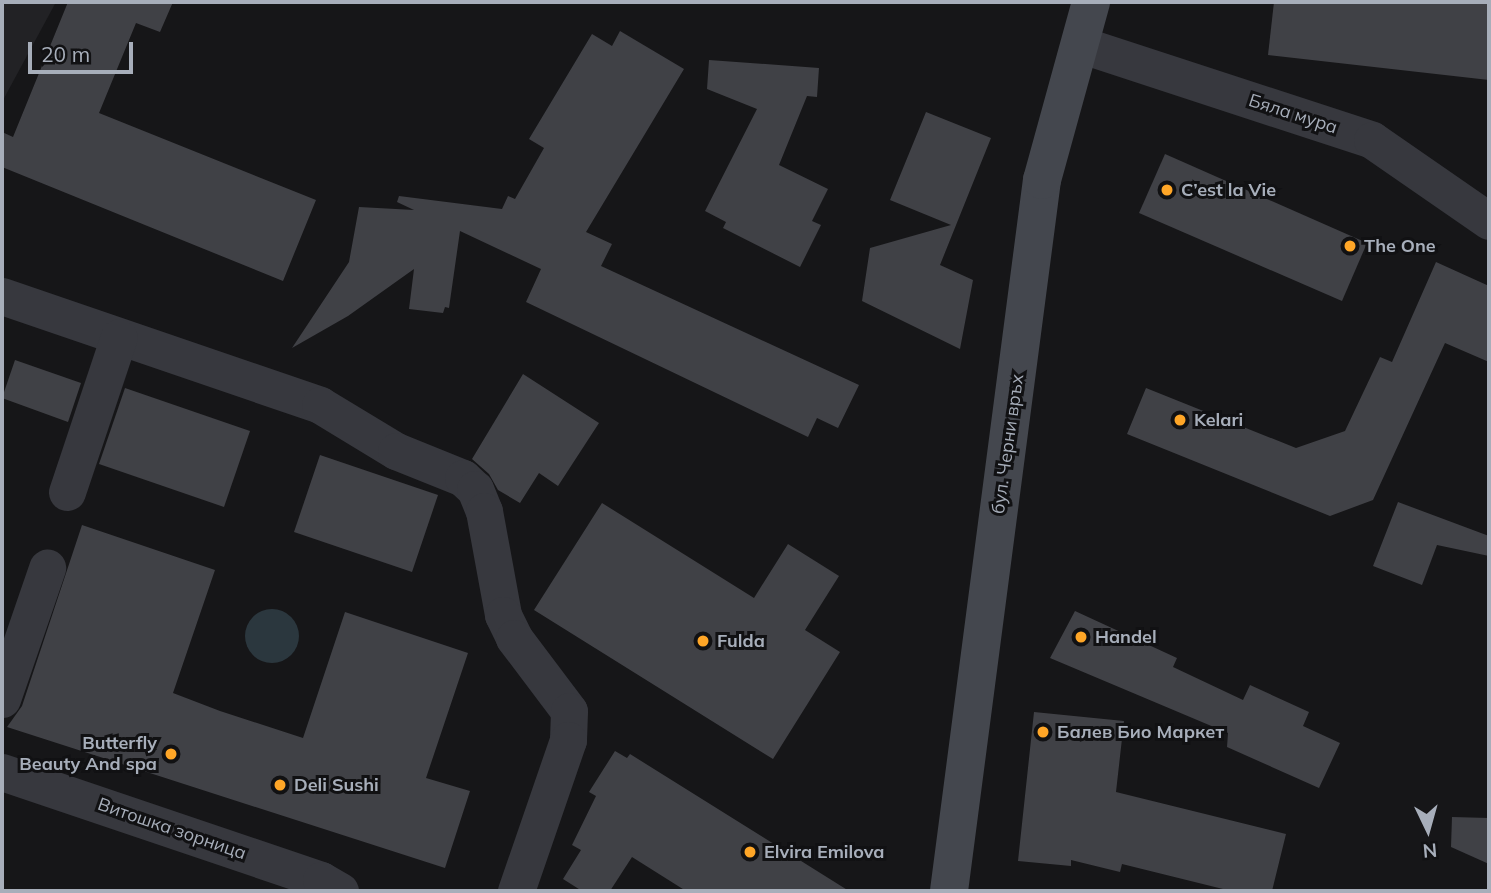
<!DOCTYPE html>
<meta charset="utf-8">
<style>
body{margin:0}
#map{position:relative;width:1491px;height:893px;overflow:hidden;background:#161618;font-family:Mulish,sans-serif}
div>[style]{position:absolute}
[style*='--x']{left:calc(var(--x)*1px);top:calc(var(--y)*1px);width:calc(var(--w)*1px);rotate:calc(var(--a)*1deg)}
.built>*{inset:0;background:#222225}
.water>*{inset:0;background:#2b373e}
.round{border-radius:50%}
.building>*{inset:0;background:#404146}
.minor>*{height:37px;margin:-18.5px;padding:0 18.5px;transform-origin:18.5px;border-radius:18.5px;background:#37383e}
.secondary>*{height:38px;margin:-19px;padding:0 19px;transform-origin:19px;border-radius:19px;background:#44474e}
.dots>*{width:19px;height:19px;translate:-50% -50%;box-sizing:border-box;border:4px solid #111113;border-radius:50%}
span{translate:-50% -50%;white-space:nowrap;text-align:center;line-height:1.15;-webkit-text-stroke:6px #111113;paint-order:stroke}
.street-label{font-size:18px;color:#a7aeba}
.poi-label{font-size:18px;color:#a7aeba;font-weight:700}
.left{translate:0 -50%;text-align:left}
.right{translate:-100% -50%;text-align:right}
.frame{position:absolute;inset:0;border:4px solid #a7aeba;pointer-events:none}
.north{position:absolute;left:1393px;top:795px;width:70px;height:70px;-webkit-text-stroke:5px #111113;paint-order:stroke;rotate:175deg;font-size:19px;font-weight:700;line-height:28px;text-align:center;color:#a7aeba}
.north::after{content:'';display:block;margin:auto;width:24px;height:32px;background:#a7aeba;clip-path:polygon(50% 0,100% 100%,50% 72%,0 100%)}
.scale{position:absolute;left:28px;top:42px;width:105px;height:32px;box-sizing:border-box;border:4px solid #a7aeba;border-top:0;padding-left:9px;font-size:21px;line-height:24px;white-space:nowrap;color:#a7aeba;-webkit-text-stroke:5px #111113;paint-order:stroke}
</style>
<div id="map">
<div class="built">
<i style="clip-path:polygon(2px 2px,56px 2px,2px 102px)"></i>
</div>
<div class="water">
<i class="round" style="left:245px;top:609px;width:54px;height:54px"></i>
</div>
<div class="building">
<i style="clip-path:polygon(68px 2px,173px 2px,160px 32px,136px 23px,99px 113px,316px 200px,283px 281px,2px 167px,2px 132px,13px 137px)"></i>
<i style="clip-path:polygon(1274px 2px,1489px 2px,1489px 80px,1268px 55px)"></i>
<i style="clip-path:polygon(620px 31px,684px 69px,586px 232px,612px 244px,601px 266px,859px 385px,838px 428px,817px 418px,808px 437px,526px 302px,541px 269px,460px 231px,449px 308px,445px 307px,443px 313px,409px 309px,414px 269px,348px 316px,292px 348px,349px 262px,359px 207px,414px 210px,397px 202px,399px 196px,502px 209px,508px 196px,515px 199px,544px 148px,529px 139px,592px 34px,612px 46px)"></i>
<i style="clip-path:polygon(709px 60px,819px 68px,817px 97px,807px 96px,779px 165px,828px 189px,812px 221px,821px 225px,800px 267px,723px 228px,726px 222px,705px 211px,757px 109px,707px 89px)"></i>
<i style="clip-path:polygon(926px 112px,991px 138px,940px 265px,973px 280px,960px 349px,862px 301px,870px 248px,951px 225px,890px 200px)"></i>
<i style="clip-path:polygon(1165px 154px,1367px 243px,1342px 301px,1139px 213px)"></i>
<i style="clip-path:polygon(1436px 262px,1489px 286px,1489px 362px,1445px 343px,1373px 500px,1330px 516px,1127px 434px,1146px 388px,1296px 448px,1345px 431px,1380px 357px,1392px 362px)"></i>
<i style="clip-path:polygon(15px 360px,81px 383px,68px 422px,2px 398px)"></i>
<i style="clip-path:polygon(523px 374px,599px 423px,558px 486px,539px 473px,520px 503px,498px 490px,489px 474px,472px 459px)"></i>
<i style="clip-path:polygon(125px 388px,250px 431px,224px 507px,99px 464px)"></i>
<i style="clip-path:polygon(320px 455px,438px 495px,412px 572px,294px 532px)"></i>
<i style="clip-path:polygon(1398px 502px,1489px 536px,1489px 556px,1437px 545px,1422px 585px,1373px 566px)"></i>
<i style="clip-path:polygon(602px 503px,754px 598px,788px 544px,839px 576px,805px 630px,840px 652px,773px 759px,534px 610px)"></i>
<i style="clip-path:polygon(82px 525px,215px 570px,173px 693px,220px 711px,303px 738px,345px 612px,468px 653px,426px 778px,470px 791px,445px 868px,7px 727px,22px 706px)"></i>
<i style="clip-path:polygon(1075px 611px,1177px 658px,1173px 667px,1243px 700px,1250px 685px,1309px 712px,1303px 726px,1340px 743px,1319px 788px,1227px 747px,1228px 733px,1050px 658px)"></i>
<i style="clip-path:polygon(1034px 712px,1124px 721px,1116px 792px,1286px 834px,1272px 891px,1231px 891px,1122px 864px,1120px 872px,1071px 860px,1071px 866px,1018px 861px)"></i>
<i style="clip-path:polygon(615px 751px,627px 758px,630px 754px,849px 891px,686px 891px,632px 857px,610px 891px,582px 891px,563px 879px,581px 850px,572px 845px,596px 796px,589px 792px)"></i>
<i style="clip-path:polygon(1452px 817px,1489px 818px,1489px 864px,1451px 847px)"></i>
</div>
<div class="minor">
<i style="--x:1079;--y:44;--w:308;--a:18.1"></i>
<i style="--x:1372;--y:140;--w:142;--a:34.7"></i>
<i style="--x:2;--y:296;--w:336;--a:18.9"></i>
<i style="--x:320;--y:405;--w:89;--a:31.2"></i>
<i style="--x:396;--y:451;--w:72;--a:21.9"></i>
<i style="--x:463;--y:478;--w:16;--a:43"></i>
<i style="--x:475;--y:489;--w:24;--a:68"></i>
<i style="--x:484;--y:511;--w:106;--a:79.6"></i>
<i style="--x:503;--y:615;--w:25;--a:64"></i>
<i style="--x:514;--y:638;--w:91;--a:53"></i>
<i style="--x:569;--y:711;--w:29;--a:92"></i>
<i style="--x:568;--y:740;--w:160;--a:109"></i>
<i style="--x:67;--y:492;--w:163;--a:-71.5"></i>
<i style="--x:2;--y:699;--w:139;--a:-71"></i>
<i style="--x:2;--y:772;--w:337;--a:18.7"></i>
<i style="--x:321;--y:880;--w:22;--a:30"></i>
</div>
<div class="secondary">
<i style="--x:949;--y:891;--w:717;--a:-82.55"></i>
<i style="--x:1042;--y:180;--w:185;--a:-74.6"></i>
</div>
<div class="dots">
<i style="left:1167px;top:190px;background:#ffa627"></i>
<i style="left:1350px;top:246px;background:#ffa627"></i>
<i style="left:1180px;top:420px;background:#ffa627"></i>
<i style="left:1081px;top:637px;background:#ffa627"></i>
<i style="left:703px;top:641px;background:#ffa627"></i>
<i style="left:1043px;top:732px;background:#ffa627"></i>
<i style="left:171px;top:754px;background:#ffa627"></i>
<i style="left:280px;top:785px;background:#ffa627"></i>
<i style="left:750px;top:852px;background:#ffa627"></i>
</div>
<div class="street-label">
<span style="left:1293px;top:114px;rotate:18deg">Бяла мура</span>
<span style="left:1008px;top:444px;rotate:-82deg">бул. Черни връх</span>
<span style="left:172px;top:829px;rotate:19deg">Витошка зорница</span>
</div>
<div class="poi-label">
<span class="left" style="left:1181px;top:190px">C’est la Vie</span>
<span class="left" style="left:1364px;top:246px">The One</span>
<span class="left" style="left:1194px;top:420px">Kelari</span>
<span class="left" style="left:1095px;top:637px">Handel</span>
<span class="left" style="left:717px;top:641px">Fulda</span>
<span class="left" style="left:1057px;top:732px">Балев Био Маркет</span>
<span class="right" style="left:157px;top:754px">Butterfly<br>Beauty And spa</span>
<span class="left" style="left:294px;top:785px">Deli Sushi</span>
<span class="left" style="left:764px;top:852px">Elvira Emilova</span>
</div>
<div class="frame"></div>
<div class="north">N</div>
<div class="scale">20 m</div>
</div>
